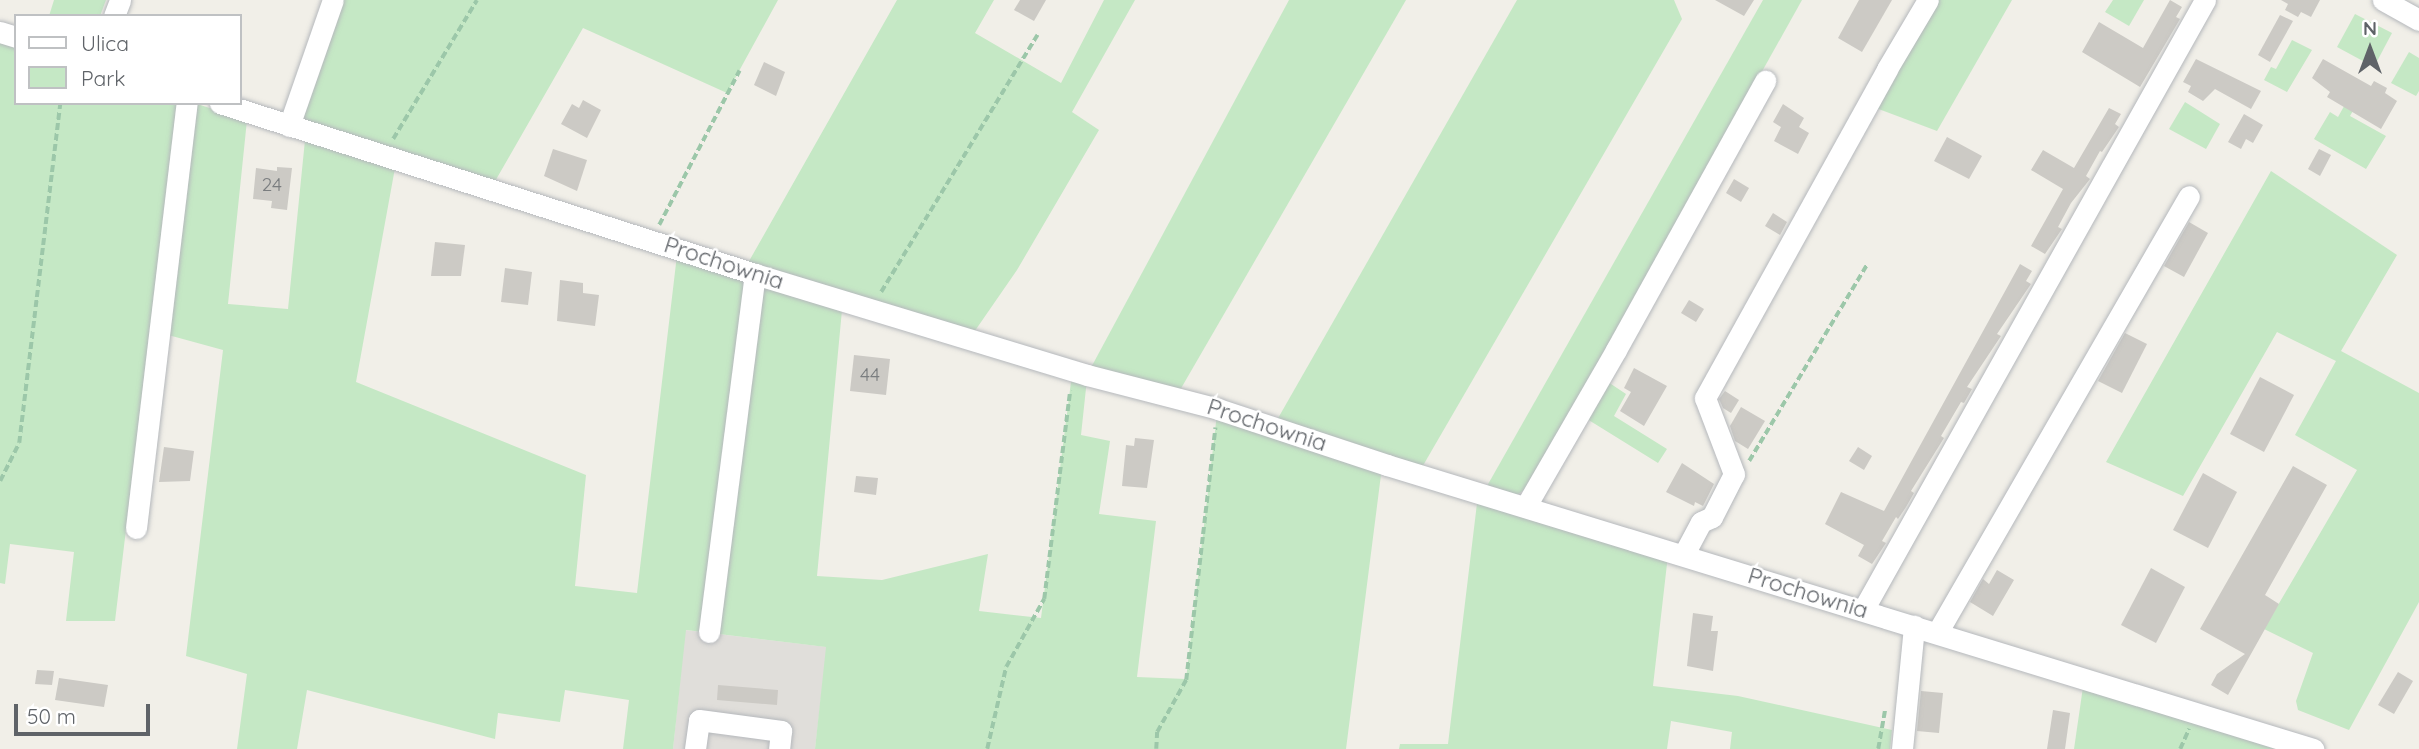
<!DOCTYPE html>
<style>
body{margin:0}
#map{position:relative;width:2419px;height:749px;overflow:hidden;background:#f1efe8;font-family:Quicksand,sans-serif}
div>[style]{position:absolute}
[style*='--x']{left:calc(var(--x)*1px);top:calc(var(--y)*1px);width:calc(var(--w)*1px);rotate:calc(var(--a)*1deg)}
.industrial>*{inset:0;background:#e0deda}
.green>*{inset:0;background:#c5e8c5}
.building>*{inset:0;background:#cccac5}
.path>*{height:3.5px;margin-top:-1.75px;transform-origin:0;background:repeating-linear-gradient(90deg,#9cc7a9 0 7px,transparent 0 10.5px)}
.roads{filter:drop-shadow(0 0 2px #b5b8bc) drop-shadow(0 0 2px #b5b8bc)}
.minor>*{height:21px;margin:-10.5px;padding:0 10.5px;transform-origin:10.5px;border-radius:10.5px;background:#fff}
span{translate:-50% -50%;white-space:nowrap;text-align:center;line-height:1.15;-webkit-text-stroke:5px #fff;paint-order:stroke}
.number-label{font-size:19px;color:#7a7d7f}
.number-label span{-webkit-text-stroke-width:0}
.street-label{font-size:23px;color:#5f6368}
.legend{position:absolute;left:14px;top:14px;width:228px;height:91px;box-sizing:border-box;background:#fff;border:2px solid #bfc1c3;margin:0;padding:9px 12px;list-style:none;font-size:21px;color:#5f6368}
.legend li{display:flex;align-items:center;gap:14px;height:35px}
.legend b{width:35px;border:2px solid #bfc1c3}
.north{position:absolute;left:2335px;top:14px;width:70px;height:70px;-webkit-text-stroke:5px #fff;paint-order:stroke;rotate:0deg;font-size:19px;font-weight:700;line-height:28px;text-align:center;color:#5f6368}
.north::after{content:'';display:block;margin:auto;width:24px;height:32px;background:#5f6368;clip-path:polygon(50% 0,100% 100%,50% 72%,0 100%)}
.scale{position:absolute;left:14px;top:704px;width:136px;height:32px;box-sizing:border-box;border:4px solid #5f6368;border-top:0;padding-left:9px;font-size:21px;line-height:24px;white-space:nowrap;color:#5f6368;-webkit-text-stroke:5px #fff;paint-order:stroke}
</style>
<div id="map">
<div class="industrial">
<i style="clip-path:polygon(685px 630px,827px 647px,815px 749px,673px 749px)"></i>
</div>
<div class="green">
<i style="clip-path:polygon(54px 0,106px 0,100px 16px,49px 16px)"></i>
<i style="clip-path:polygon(333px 0,778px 0,727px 93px,583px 28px,490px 190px,289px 126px)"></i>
<i style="clip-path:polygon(897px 0,994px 0,975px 33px,1061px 83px,1104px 0,1135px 0,1072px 112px,1099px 130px,1017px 270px,970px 338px,744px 270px)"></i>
<i style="clip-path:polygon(1289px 0,1406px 0,1176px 397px,1087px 375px)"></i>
<i style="clip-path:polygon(1517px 0,1674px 0,1682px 19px,1421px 469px,1273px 427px)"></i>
<i style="clip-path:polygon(1763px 0,1802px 0,1531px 485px,1517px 495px,1487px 486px)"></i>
<i style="clip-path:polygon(1934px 0,2012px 0,1937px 131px,1868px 105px)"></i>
<i style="clip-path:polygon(2113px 0,2144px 0,2129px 26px,2105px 12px)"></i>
<i style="clip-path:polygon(2355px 14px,2392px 33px,2374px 67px,2337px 47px)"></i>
<i style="clip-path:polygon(2292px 40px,2312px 50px,2287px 92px,2264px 80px,2271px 67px,2276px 69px)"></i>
<i style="clip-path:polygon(0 43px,16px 48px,16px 103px,194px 103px,247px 120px,228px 304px,288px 309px,305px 140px,395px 168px,356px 382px,586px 475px,575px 586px,637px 593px,677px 255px,842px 310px,817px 576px,882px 580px,988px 554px,979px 611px,1041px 618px,1072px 374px,1087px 379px,1081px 435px,1110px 441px,1099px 514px,1156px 521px,1137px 677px,1186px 679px,1217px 414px,1382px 467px,1346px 749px,815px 749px,826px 647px,686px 630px,673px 749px,623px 749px,629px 700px,565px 690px,560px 722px,498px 713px,495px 739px,307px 690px,297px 749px,237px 749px,247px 674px,186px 656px,223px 350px,150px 330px,115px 621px,66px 621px,74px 552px,10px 544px,5px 584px,0 583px)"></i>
<i style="clip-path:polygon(2409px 52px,2419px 58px,2419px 91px,2416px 96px,2391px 83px)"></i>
<i style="clip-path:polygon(2357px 83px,2366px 88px,2350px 116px,2386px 136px,2366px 169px,2314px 139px,2330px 112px,2338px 117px)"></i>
<i style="clip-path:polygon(2185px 102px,2220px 124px,2206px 149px,2169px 129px)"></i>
<i style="clip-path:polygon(2271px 171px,2397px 255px,2341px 351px,2419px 393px,2419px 602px,2349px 730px,2298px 710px,2296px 701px,2313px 653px,2264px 629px,2357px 470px,2295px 435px,2336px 361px,2277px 332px,2183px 496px,2106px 462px)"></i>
<i style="clip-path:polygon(1608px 382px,1626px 394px,1614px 416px,1667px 449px,1658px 463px,1587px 419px)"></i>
<i style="clip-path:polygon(1478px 495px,1668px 555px,1653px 686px,1738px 696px,1892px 730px,1890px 749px,1730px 749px,1732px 732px,1671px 721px,1667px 749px,1399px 749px,1400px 744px,1448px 744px)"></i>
<i style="clip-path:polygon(2083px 687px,2279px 749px,2074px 749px)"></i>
</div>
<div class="building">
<i style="clip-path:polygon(1020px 0,1046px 0,1034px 21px,1014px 10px)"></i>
<i style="clip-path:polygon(1715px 0,1754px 0,1744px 16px)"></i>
<i style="clip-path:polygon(1859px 0,1892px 0,1862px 52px,1838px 38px)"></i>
<i style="clip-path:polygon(2170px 0,2182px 7px,2176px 17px,2180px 19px,2140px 87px,2082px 52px,2099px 22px,2143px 48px)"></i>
<i style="clip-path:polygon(2281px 0,2320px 0,2311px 17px,2301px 12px,2298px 17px,2285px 10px,2288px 4px)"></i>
<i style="clip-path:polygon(2280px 15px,2293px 21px,2270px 62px,2258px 55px)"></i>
<i style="clip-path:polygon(2196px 59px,2261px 91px,2251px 109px,2215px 89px,2203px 101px,2188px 92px,2191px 86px,2183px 82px)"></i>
<i style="clip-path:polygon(2323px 59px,2371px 86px,2374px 81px,2387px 88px,2385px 93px,2397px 101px,2381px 129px,2327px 97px,2330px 92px,2312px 78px)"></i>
<i style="clip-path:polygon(764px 62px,785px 72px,776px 96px,754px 85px)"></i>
<i style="clip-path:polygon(583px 100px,601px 110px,587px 138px,561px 124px,572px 104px,579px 108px)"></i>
<i style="clip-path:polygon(1783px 104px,1804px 118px,1799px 127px,1809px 133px,1798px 154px,1774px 141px,1781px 127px,1773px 122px)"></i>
<i style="clip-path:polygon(2109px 108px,2121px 114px,2115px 124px,2119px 127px,2102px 152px,2100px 151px,2086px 176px,2090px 179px,2071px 203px,2058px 227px,2062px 229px,2045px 254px,2031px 246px,2063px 189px,2031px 170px,2043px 150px,2074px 168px)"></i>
<i style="clip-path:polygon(2244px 114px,2263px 125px,2253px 143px,2246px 139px,2241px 149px,2228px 142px)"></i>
<i style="clip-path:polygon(1947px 137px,1982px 156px,1969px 179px,1934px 161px)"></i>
<i style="clip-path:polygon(553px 149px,587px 160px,577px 191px,544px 176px)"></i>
<i style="clip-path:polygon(2319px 149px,2331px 155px,2320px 176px,2308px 169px)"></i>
<i style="clip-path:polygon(277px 167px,292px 168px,287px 210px,271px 208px,272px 201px,253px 199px,256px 168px,277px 171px)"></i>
<i style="clip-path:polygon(1734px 179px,1749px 188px,1741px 202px,1726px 193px)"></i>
<i style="clip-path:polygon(1773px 213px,1787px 222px,1780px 235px,1765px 226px)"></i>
<i style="clip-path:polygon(2189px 222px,2208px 233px,2184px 277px,2164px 266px)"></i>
<i style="clip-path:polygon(435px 242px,465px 245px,461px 276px,431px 276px)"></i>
<i style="clip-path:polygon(2020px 264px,2032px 271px,2026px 281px,2031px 284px,1997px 334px,2001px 336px,1967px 387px,1972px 389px,1964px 403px,1961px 402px,1941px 436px,1944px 438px,1911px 491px,1914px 493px,1906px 507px,1898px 519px,1896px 517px,1882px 541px,1886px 543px,1872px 564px,1858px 556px,1864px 545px,1825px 524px,1841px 492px,1884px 511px)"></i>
<i style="clip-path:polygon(505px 268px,532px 272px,528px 305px,501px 302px)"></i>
<i style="clip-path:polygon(560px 280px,583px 283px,583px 293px,599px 295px,595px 326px,557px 321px)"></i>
<i style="clip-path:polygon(1689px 300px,1704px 309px,1696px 322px,1681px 313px)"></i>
<i style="clip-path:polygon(2125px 333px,2147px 344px,2122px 393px,2098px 381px)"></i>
<i style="clip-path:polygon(854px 355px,890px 359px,886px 395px,850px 391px)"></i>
<i style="clip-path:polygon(1634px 368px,1667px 386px,1644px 426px,1620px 411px,1631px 392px,1624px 388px)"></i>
<i style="clip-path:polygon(2260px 377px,2294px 395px,2264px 452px,2230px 434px)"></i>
<i style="clip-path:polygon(1725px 391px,1739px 400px,1731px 413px,1723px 408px,1719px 399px)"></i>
<i style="clip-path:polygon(1741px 407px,1765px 421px,1748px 449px,1735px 441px,1730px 426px)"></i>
<i style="clip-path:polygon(1135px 438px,1154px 440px,1147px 488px,1122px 486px,1126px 445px,1134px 446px)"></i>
<i style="clip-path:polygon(164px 447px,194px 451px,190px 481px,159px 482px)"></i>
<i style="clip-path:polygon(1858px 447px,1872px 456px,1864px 470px,1849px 461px)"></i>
<i style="clip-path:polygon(1682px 463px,1714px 484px,1703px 506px,1695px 502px,1694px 506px,1666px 492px)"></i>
<i style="clip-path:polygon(2293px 466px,2327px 485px,2265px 595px,2279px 604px,2228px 695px,2211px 685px,2217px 674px,2245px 654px,2200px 629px)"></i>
<i style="clip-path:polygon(2203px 473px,2237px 492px,2208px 548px,2173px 530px)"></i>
<i style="clip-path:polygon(856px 476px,878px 478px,876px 495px,854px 492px)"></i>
<i style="clip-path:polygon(2151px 568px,2185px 587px,2156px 643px,2121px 625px)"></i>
<i style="clip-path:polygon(1997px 570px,2014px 580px,1993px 616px,1970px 602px,1983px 579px,1989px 584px)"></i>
<i style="clip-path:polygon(1693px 613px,1713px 616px,1711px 631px,1718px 631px,1713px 671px,1687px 666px)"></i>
<i style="clip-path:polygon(37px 670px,54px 671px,52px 685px,35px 684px)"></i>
<i style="clip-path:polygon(2398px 672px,2413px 681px,2394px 714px,2378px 705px)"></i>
<i style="clip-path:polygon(59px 678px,108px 685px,104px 707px,55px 700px)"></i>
<i style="clip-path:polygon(718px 685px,778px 690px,777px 705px,717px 700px)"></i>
<i style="clip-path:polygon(1921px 691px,1943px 693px,1939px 733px,1917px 731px)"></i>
<i style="clip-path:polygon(2053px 710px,2070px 713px,2065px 749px,2047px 749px)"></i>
</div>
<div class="path">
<i style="--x:393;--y:139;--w:162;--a:-58.9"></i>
<i style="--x:659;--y:225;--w:174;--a:-62.5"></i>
<i style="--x:881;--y:292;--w:301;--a:-58.7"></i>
<i style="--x:1749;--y:461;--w:229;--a:-59"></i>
<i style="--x:0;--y:481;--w:42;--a:-63.4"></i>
<i style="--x:19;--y:443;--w:342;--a:-83.1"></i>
<i style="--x:987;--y:749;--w:84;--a:-77"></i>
<i style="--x:1006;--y:667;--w:78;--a:-60.8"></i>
<i style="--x:1044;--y:599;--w:210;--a:-82.9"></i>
<i style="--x:1156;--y:749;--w:17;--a:-87"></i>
<i style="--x:1157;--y:732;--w:60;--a:-60.9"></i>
<i style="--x:1186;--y:680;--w:254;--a:-83.4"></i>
<i style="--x:1878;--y:749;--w:40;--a:-80"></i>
<i style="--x:2180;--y:749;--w:22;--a:-66"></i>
</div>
<div class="roads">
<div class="minor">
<i style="--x:2383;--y:0;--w:41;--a:29.1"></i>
<i style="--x:114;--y:16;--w:17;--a:-69"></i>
<i style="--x:0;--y:32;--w:17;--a:17"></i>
<i style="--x:220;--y:103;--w:562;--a:17.73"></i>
<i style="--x:755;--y:274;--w:347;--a:16.9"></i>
<i style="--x:1087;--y:375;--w:135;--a:14.5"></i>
<i style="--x:1218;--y:409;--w:178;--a:18.3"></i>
<i style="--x:1387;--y:465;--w:969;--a:17.05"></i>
<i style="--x:289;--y:126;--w:133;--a:-70.8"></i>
<i style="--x:1526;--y:506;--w:180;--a:-60"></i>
<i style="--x:1616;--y:350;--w:308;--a:-61"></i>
<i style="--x:136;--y:528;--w:428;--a:-83.2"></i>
<i style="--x:1684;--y:554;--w:36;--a:-62"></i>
<i style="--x:1701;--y:522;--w:12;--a:-24"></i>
<i style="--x:1712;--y:517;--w:48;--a:-62.9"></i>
<i style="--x:1734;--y:474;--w:81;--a:-110.9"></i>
<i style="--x:1705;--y:398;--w:376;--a:-61"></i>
<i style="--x:1887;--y:69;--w:80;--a:-59.3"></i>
<i style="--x:1863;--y:610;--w:699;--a:-60.72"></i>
<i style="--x:709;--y:632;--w:361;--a:-82.7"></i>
<i style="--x:1937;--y:633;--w:504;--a:-60.03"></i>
<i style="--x:695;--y:749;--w:29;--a:-82"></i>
<i style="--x:699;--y:720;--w:83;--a:7.6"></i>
<i style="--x:781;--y:731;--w:18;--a:96"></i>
<i style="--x:1902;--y:749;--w:124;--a:-84.4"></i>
</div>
</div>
<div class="number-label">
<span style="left:272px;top:185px">24</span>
<span style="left:870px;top:375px">44</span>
</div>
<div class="street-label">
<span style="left:724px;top:263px;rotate:18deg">Prochownia</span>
<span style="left:1267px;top:425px;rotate:18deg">Prochownia</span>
<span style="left:1808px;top:593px;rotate:17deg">Prochownia</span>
</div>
<ul class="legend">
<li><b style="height:9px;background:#fff"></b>Ulica</li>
<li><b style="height:19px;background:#c5e8c5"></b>Park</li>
</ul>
<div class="north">N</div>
<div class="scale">50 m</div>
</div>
